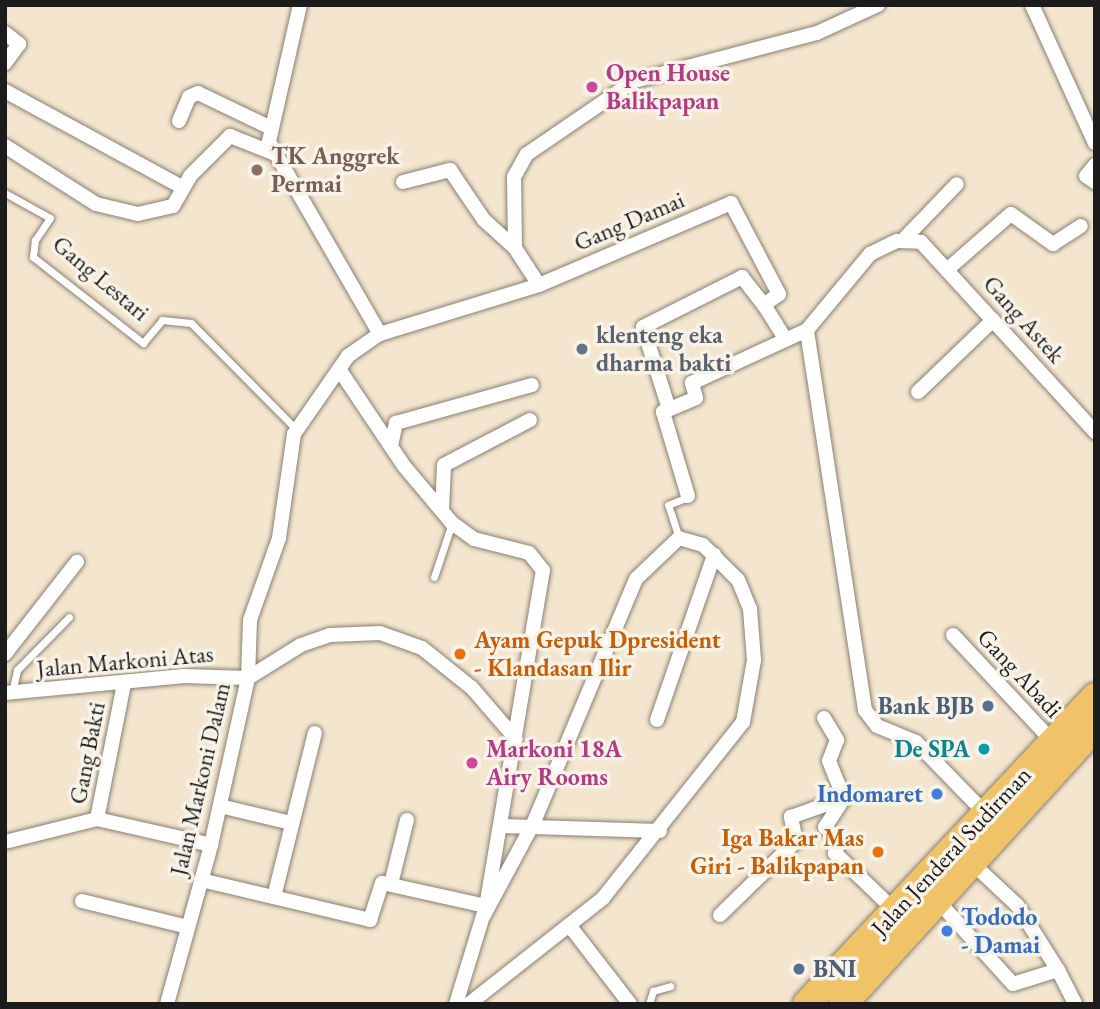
<!DOCTYPE html>
<style>
body{margin:0}
#map{position:relative;width:1100px;height:1009px;overflow:hidden;background:#f4e5ce;font-family:"EB Garamond",serif}
div>[style]{position:absolute}
[style*='--x']{left:calc(var(--x)*1px);top:calc(var(--y)*1px);width:calc(var(--w)*1px);rotate:calc(var(--a)*1deg)}
.roads{filter:drop-shadow(0 0 2px #888075) drop-shadow(0 0 2px #888075)}
.lane>*{height:7px;margin:-3.5px;padding:0 3.5px;transform-origin:3.5px;border-radius:3.5px;background:#fff}
.street>*{height:14px;margin:-7px;padding:0 7px;transform-origin:7px;border-radius:7px;background:#fff}
.highway>*{height:28px;margin:-14px;padding:0 14px;transform-origin:14px;border-radius:14px;background:#f0c369}
.dots>*{width:19px;height:19px;translate:-50% -50%;box-sizing:border-box;border:4px solid #f7f3e8;border-radius:50%}
span{translate:-50% -50%;white-space:nowrap;text-align:center;line-height:1.15;-webkit-text-stroke:7px #f7f3e8;paint-order:stroke}
.hotel-label{font-size:24px;color:#b23c85;font-weight:700}
.left{translate:0 -50%;text-align:left}
.education-label{font-size:24px;color:#785e54;font-weight:700}
.street-label{font-size:24px;color:#1c1c1c}
.worship-label{font-size:24px;color:#5b616d;font-weight:700}
.food-label{font-size:24px;color:#c56008;font-weight:700}
.right{translate:-100% -50%;text-align:right}
.service-label{font-size:24px;color:#4e5e75;font-weight:700}
.culture-label{font-size:24px;color:#0d838f;font-weight:700}
.shop-label{font-size:24px;color:#366cbe;font-weight:700}
.frame{position:absolute;inset:0;border:7px solid #1c1c1c;pointer-events:none}
</style>
<div id="map">
<div class="roads">
<div class="lane">
<i style="--x:5;--y:193;--w:51;--a:29.1"></i>
<i style="--x:50;--y:218;--w:27;--a:124"></i>
<i style="--x:35;--y:240;--w:17;--a:97"></i>
<i style="--x:33;--y:257;--w:140;--a:38"></i>
<i style="--x:143;--y:343;--w:30;--a:-50"></i>
<i style="--x:162;--y:320;--w:29;--a:6"></i>
<i style="--x:191;--y:323;--w:149;--a:45.3"></i>
<i style="--x:679;--y:538;--w:35;--a:-108"></i>
<i style="--x:668;--y:505;--w:22;--a:-22"></i>
<i style="--x:434;--y:577;--w:57;--a:-71.6"></i>
<i style="--x:12;--y:692;--w:23;--a:-77"></i>
<i style="--x:17;--y:670;--w:74;--a:-45.5"></i>
<i style="--x:649;--y:1004;--w:14;--a:-73"></i>
<i style="--x:653;--y:991;--w:18;--a:-16"></i>
</div>
<div class="street">
<i style="--x:300;--y:5;--w:140;--a:102.8"></i>
<i style="--x:269;--y:142;--w:222;--a:60"></i>
<i style="--x:1032;--y:5;--w:152;--a:65.5"></i>
<i style="--x:5;--y:33;--w:18;--a:38"></i>
<i style="--x:19;--y:44;--w:24;--a:126"></i>
<i style="--x:5;--y:91;--w:201;--a:28.5"></i>
<i style="--x:179;--y:121;--w:26;--a:-67"></i>
<i style="--x:189;--y:97;--w:10;--a:-24"></i>
<i style="--x:198;--y:93;--w:79;--a:25.6"></i>
<i style="--x:5;--y:146;--w:108;--a:32.5"></i>
<i style="--x:96;--y:204;--w:43;--a:13.4"></i>
<i style="--x:138;--y:214;--w:36;--a:-13"></i>
<i style="--x:173;--y:206;--w:34;--a:-60"></i>
<i style="--x:190;--y:176;--w:57;--a:-45"></i>
<i style="--x:230;--y:136;--w:46;--a:21.6"></i>
<i style="--x:1095;--y:165;--w:14;--a:129"></i>
<i style="--x:1086;--y:176;--w:11;--a:34"></i>
<i style="--x:403;--y:182;--w:49;--a:-14.3"></i>
<i style="--x:450;--y:170;--w:60;--a:55.8"></i>
<i style="--x:484;--y:220;--w:42;--a:42.1"></i>
<i style="--x:904;--y:239;--w:76;--a:-46.1"></i>
<i style="--x:949;--y:268;--w:82;--a:-41.1"></i>
<i style="--x:1011;--y:214;--w:52;--a:35.5"></i>
<i style="--x:1053;--y:244;--w:33;--a:-33"></i>
<i style="--x:539;--y:285;--w:44;--a:-123"></i>
<i style="--x:515;--y:248;--w:71;--a:-90.8"></i>
<i style="--x:514;--y:177;--w:26;--a:-61"></i>
<i style="--x:527;--y:154;--w:130;--a:-34.3"></i>
<i style="--x:634;--y:81;--w:189;--a:-14.7"></i>
<i style="--x:817;--y:33;--w:67;--a:-24.7"></i>
<i style="--x:339;--y:369;--w:117;--a:56.2"></i>
<i style="--x:404;--y:466;--w:75;--a:49.9"></i>
<i style="--x:452;--y:523;--w:27;--a:36"></i>
<i style="--x:474;--y:539;--w:57;--a:14.3"></i>
<i style="--x:529;--y:553;--w:22;--a:51"></i>
<i style="--x:543;--y:570;--w:341;--a:99.6"></i>
<i style="--x:486;--y:906;--w:102;--a:107"></i>
<i style="--x:918;--y:392;--w:104;--a:-43.8"></i>
<i style="--x:669;--y:409;--w:86;--a:-107.6"></i>
<i style="--x:643;--y:327;--w:111;--a:-26.8"></i>
<i style="--x:742;--y:277;--w:36;--a:52"></i>
<i style="--x:391;--y:446;--w:24;--a:-78"></i>
<i style="--x:396;--y:423;--w:141;--a:-15.6"></i>
<i style="--x:688;--y:496;--w:88;--a:-106.6"></i>
<i style="--x:663;--y:412;--w:36;--a:-23"></i>
<i style="--x:696;--y:398;--w:16;--a:-105"></i>
<i style="--x:692;--y:383;--w:127;--a:-24.7"></i>
<i style="--x:442;--y:511;--w:46;--a:-87.5"></i>
<i style="--x:444;--y:465;--w:97;--a:-27.6"></i>
<i style="--x:953;--y:635;--w:146;--a:46.9"></i>
<i style="--x:5;--y:654;--w:117;--a:-52"></i>
<i style="--x:248;--y:678;--w:62;--a:-31.9"></i>
<i style="--x:301;--y:645;--w:31;--a:-19"></i>
<i style="--x:330;--y:635;--w:50;--a:-2.3"></i>
<i style="--x:380;--y:633;--w:45;--a:19.7"></i>
<i style="--x:422;--y:648;--w:64;--a:38.7"></i>
<i style="--x:472;--y:688;--w:67;--a:49.2"></i>
<i style="--x:5;--y:693;--w:180;--a:-5.4"></i>
<i style="--x:184;--y:676;--w:64;--a:1.8"></i>
<i style="--x:824;--y:718;--w:26;--a:59"></i>
<i style="--x:837;--y:740;--w:22;--a:111"></i>
<i style="--x:829;--y:761;--w:40;--a:68"></i>
<i style="--x:657;--y:720;--w:175;--a:-70.9"></i>
<i style="--x:220;--y:806;--w:73;--a:13.5"></i>
<i style="--x:986;--y:814;--w:100;--a:-134.2"></i>
<i style="--x:916;--y:742;--w:42;--a:-157.7"></i>
<i style="--x:877;--y:726;--w:20;--a:-127"></i>
<i style="--x:865;--y:710;--w:384;--a:-98.7"></i>
<i style="--x:807;--y:330;--w:99;--a:-50.3"></i>
<i style="--x:870;--y:254;--w:30;--a:-26"></i>
<i style="--x:897;--y:241;--w:24;--a:2"></i>
<i style="--x:921;--y:242;--w:258;--a:47.5"></i>
<i style="--x:97;--y:819;--w:117;--a:12.8"></i>
<i style="--x:501;--y:826;--w:159;--a:1.8"></i>
<i style="--x:5;--y:842;--w:95;--a:-14"></i>
<i style="--x:97;--y:819;--w:138;--a:-78.7"></i>
<i style="--x:971;--y:862;--w:63;--a:43.1"></i>
<i style="--x:1017;--y:905;--w:77;--a:57.8"></i>
<i style="--x:201;--y:880;--w:174;--a:13.3"></i>
<i style="--x:370;--y:920;--w:39;--a:-72"></i>
<i style="--x:382;--y:883;--w:107;--a:12.5"></i>
<i style="--x:391;--y:884;--w:66;--a:-76"></i>
<i style="--x:274;--y:897;--w:169;--a:-76"></i>
<i style="--x:937;--y:900;--w:113;--a:47.9"></i>
<i style="--x:1013;--y:984;--w:47;--a:-17.3"></i>
<i style="--x:1058;--y:970;--w:38;--a:63"></i>
<i style="--x:82;--y:901;--w:109;--a:13.8"></i>
<i style="--x:720;--y:915;--w:106;--a:-44.2"></i>
<i style="--x:796;--y:841;--w:25;--a:-102"></i>
<i style="--x:791;--y:817;--w:56;--a:-19.7"></i>
<i style="--x:844;--y:798;--w:35;--a:123"></i>
<i style="--x:825;--y:827;--w:21;--a:47"></i>
<i style="--x:839;--y:842;--w:12;--a:110"></i>
<i style="--x:835;--y:853;--w:83;--a:44"></i>
<i style="--x:569;--y:925;--w:100;--a:52.3"></i>
<i style="--x:167;--y:1004;--w:165;--a:-74.5"></i>
<i style="--x:211;--y:845;--w:171;--a:-77.5"></i>
<i style="--x:248;--y:678;--w:58;--a:-88"></i>
<i style="--x:250;--y:620;--w:87;--a:-70.5"></i>
<i style="--x:279;--y:538;--w:105;--a:-81.8"></i>
<i style="--x:294;--y:434;--w:95;--a:-55.3"></i>
<i style="--x:348;--y:356;--w:39;--a:-35"></i>
<i style="--x:380;--y:334;--w:166;--a:-17.1"></i>
<i style="--x:539;--y:285;--w:209;--a:-23.1"></i>
<i style="--x:731;--y:203;--w:103;--a:62.2"></i>
<i style="--x:779;--y:294;--w:19;--a:144"></i>
<i style="--x:764;--y:305;--w:41;--a:57.8"></i>
<i style="--x:469;--y:1004;--w:171;--a:-38.3"></i>
<i style="--x:603;--y:898;--w:225;--a:-51.5"></i>
<i style="--x:743;--y:722;--w:63;--a:-79.9"></i>
<i style="--x:754;--y:660;--w:51;--a:-94.5"></i>
<i style="--x:750;--y:609;--w:31;--a:-112"></i>
<i style="--x:738;--y:580;--w:49;--a:-135"></i>
<i style="--x:703;--y:545;--w:25;--a:-164"></i>
<i style="--x:679;--y:538;--w:59;--a:136.4"></i>
<i style="--x:636;--y:579;--w:266;--a:112.8"></i>
<i style="--x:533;--y:824;--w:103;--a:118.3"></i>
</div>
<div class="highway">
<i style="--x:807;--y:1004;--w:421;--a:-46.8"></i>
<i style="--x:843;--y:1004;--w:374;--a:-47.7"></i>
</div>
</div>
<div class="dots">
<i style="left:592px;top:87px;background:#d1479c"></i>
<i style="left:257px;top:170px;background:#8d6e63"></i>
<i style="left:582px;top:349px;background:#6b7280"></i>
<i style="left:460px;top:654px;background:#e8710a"></i>
<i style="left:988px;top:706px;background:#5c6f8a"></i>
<i style="left:984px;top:749px;background:#0f9aa8"></i>
<i style="left:472px;top:763px;background:#d1479c"></i>
<i style="left:937px;top:794px;background:#3f7fe0"></i>
<i style="left:878px;top:852px;background:#e8710a"></i>
<i style="left:947px;top:931px;background:#3f7fe0"></i>
<i style="left:799px;top:969px;background:#5c6f8a"></i>
</div>
<div class="hotel-label">
<span class="left" style="left:606px;top:87px">Open House<br>Balikpapan</span>
<span class="left" style="left:486px;top:763px">Markoni 18A<br>Airy Rooms</span>
</div>
<div class="education-label">
<span class="left" style="left:271px;top:170px">TK Anggrek<br>Permai</span>
</div>
<div class="street-label">
<span style="left:629px;top:221px;rotate:-23deg">Gang Damai</span>
<span style="left:101px;top:278px;rotate:40deg">Gang Lestari</span>
<span style="left:1024px;top:319px;rotate:48deg">Gang Astek</span>
<span style="left:125px;top:661px;rotate:-5deg">Jalan Markoni Atas</span>
<span style="left:1020px;top:673px;rotate:47deg">Gang Abadi</span>
<span style="left:87px;top:753px;rotate:-79deg">Gang Bakti</span>
<span style="left:200px;top:779px;rotate:-77deg">Jalan Markoni Dalam</span>
<span style="left:951px;top:851px;rotate:-47deg">Jalan Jenderal Sudirman</span>
</div>
<div class="worship-label">
<span class="left" style="left:596px;top:349px">klenteng eka<br>dharma bakti</span>
</div>
<div class="food-label">
<span class="left" style="left:474px;top:654px">Ayam Gepuk Dpresident<br>- Klandasan Ilir</span>
<span class="right" style="left:864px;top:852px">Iga Bakar Mas<br>Giri - Balikpapan</span>
</div>
<div class="service-label">
<span class="right" style="left:974px;top:706px">Bank BJB</span>
<span class="left" style="left:813px;top:969px">BNI</span>
</div>
<div class="culture-label">
<span class="right" style="left:970px;top:749px">De SPA</span>
</div>
<div class="shop-label">
<span class="right" style="left:923px;top:794px">Indomaret</span>
<span class="left" style="left:961px;top:931px">Tododo<br>- Damai</span>
</div>
<div class="frame"></div>
</div>
